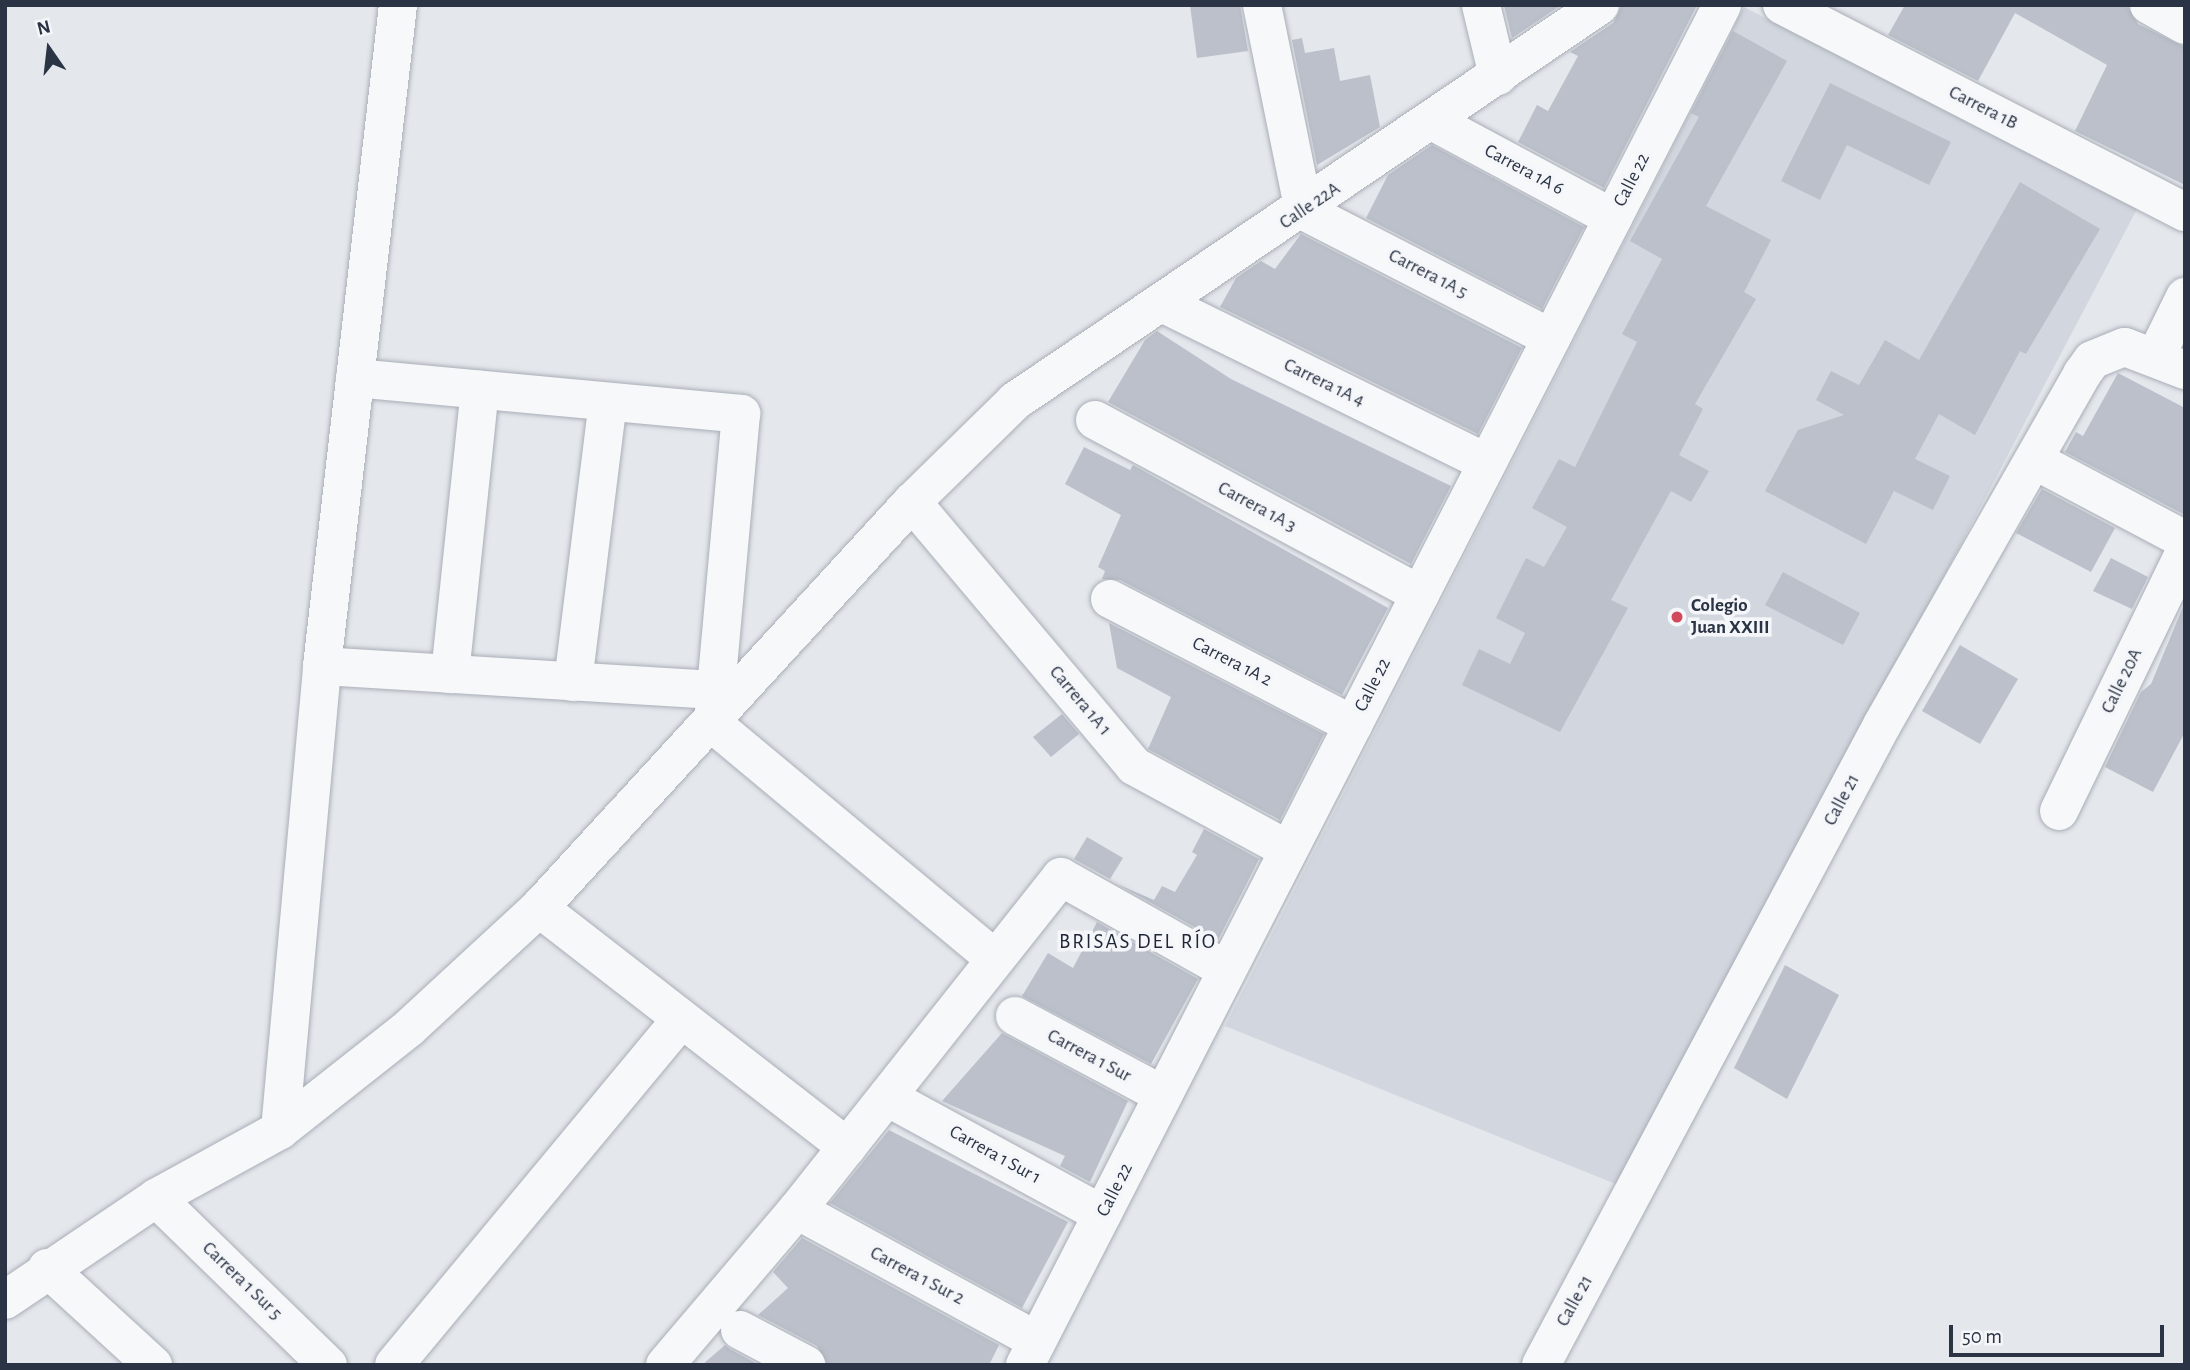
<!DOCTYPE html>
<meta charset="utf-8">
<style>
body{margin:0}
#map{position:relative;width:2190px;height:1370px;overflow:hidden;background:#e4e7ec;font-family:"Alegreya Sans",sans-serif}
div>[style]{position:absolute}
[style*='--x']{left:calc(var(--x)*1px);top:calc(var(--y)*1px);width:calc(var(--w)*1px);rotate:calc(var(--a)*1deg)}
.built>*{inset:0;background:#d2d6de}
.building>*{inset:0;background:#bbc0ca}
.roads{filter:drop-shadow(0 0 2px #a9aeb7) drop-shadow(0 0 2px #a9aeb7)}
.minor>*{height:38px;margin:-19px;padding:0 19px;transform-origin:19px;border-radius:19px;background:#f7f8fa}
.dots>*{width:19px;height:19px;translate:-50% -50%;box-sizing:border-box;border:4px solid #f4f6f9;border-radius:50%}
span{translate:-50% -50%;white-space:nowrap;text-align:center;line-height:1.15;-webkit-text-stroke:7px #f4f6f9;paint-order:stroke}
.street-label{font-size:19px;color:#2b3445}
.poi-label{font-size:19px;color:#2b3445;font-weight:700}
.left{translate:0 -50%;text-align:left}
.neighbourhood-label{font-size:21px;color:#1d2536;letter-spacing:2px}
.frame{position:absolute;inset:0;border:7px solid #2b3445;pointer-events:none}
.north{position:absolute;left:14px;top:14px;width:70px;height:70px;-webkit-text-stroke:5px #f4f6f9;paint-order:stroke;rotate:346deg;font-size:19px;font-weight:700;line-height:28px;text-align:center;color:#2b3445}
.north::after{content:'';display:block;margin:auto;width:24px;height:32px;background:#2b3445;clip-path:polygon(50% 0,100% 100%,50% 72%,0 100%)}
.scale{position:absolute;left:1949px;top:1325px;width:215px;height:32px;box-sizing:border-box;border:4px solid #2b3445;border-top:0;padding-left:9px;font-size:21px;line-height:24px;white-space:nowrap;color:#2b3445;-webkit-text-stroke:5px #f4f6f9;paint-order:stroke}
</style>
<div id="map">
<div class="built">
<i style="clip-path:polygon(1744px 7px,2137px 209px,1623px 1187px,1225px 1026px)"></i>
</div>
<div class="building">
<i style="clip-path:polygon(1190px 5px,1240px 5px,1248px 51px,1197px 58px)"></i>
<i style="clip-path:polygon(1504px 5px,1561px 5px,1512px 38px)"></i>
<i style="clip-path:polygon(1622px 5px,1697px 5px,1604px 188px,1518px 142px,1537px 105px,1548px 111px,1578px 56px,1570px 52px,1613px 23px)"></i>
<i style="clip-path:polygon(1905px 5px,2127px 5px,2138px 24px,2185px 47px,2185px 185px,2075px 131px,2107px 65px,2015px 13px,1978px 81px,1888px 35px)"></i>
<i style="clip-path:polygon(1733px 31px,1787px 61px,1706px 206px,1771px 240px,1744px 292px,1756px 299px,1695px 404px,1703px 409px,1679px 455px,1709px 471px,1691px 502px,1671px 491px,1611px 600px,1628px 608px,1560px 732px,1462px 685px,1479px 649px,1510px 664px,1525px 633px,1496px 618px,1526px 558px,1544px 567px,1567px 527px,1532px 508px,1559px 459px,1575px 467px,1637px 342px,1622px 334px,1662px 259px,1630px 241px,1699px 117px,1691px 113px)"></i>
<i style="clip-path:polygon(1302px 38px,1305px 53px,1334px 48px,1340px 81px,1370px 75px,1380px 127px,1317px 165px,1292px 40px)"></i>
<i style="clip-path:polygon(1830px 83px,1951px 142px,1929px 185px,1847px 145px,1820px 200px,1781px 181px)"></i>
<i style="clip-path:polygon(1432px 145px,1584px 227px,1542px 309px,1366px 218px,1388px 175px)"></i>
<i style="clip-path:polygon(2020px 182px,2100px 229px,2026px 354px,2020px 351px,1975px 435px,1939px 414px,1915px 459px,1950px 476px,1933px 510px,1894px 491px,1866px 544px,1765px 491px,1798px 430px,1844px 415px,1816px 400px,1831px 371px,1859px 385px,1885px 340px,1919px 360px)"></i>
<i style="clip-path:polygon(1301px 234px,1522px 348px,1478px 434px,1220px 307px,1236px 278px,1261px 261px,1275px 269px)"></i>
<i style="clip-path:polygon(1157px 331px,1231px 379px,1451px 486px,1411px 564px,1108px 402px,1145px 340px)"></i>
<i style="clip-path:polygon(2118px 373px,2185px 408px,2185px 515px,2065px 452px,2076px 432px,2083px 436px)"></i>
<i style="clip-path:polygon(1084px 447px,1130px 470px,1133px 465px,1388px 608px,1342px 695px,1120px 580px,1102px 579px,1105px 571px,1098px 567px,1121px 515px,1065px 484px)"></i>
<i style="clip-path:polygon(2042px 489px,2115px 528px,2091px 572px,2016px 533px)"></i>
<i style="clip-path:polygon(2111px 558px,2148px 577px,2132px 609px,2093px 591px)"></i>
<i style="clip-path:polygon(1783px 572px,1860px 613px,1843px 645px,1765px 605px)"></i>
<i style="clip-path:polygon(2185px 602px,2185px 732px,2153px 792px,2105px 767px,2141px 692px,2151px 684px)"></i>
<i style="clip-path:polygon(1109px 623px,1324px 734px,1280px 820px,1148px 749px,1171px 697px,1117px 668px)"></i>
<i style="clip-path:polygon(1960px 645px,2018px 679px,1980px 744px,1922px 711px)"></i>
<i style="clip-path:polygon(1062px 714px,1079px 734px,1051px 757px,1033px 737px)"></i>
<i style="clip-path:polygon(1204px 829px,1259px 859px,1218px 940px,1117px 884px,1154px 900px,1162px 886px,1175px 892px,1197px 855px,1192px 852px)"></i>
<i style="clip-path:polygon(1087px 837px,1123px 858px,1110px 879px,1074px 859px)"></i>
<i style="clip-path:polygon(1097px 922px,1198px 979px,1151px 1064px,1022px 996px,1048px 953px,1073px 968px)"></i>
<i style="clip-path:polygon(1785px 965px,1839px 995px,1787px 1099px,1734px 1068px)"></i>
<i style="clip-path:polygon(1002px 1033px,1128px 1101px,1090px 1182px,1060px 1166px,1065px 1156px,942px 1101px)"></i>
<i style="clip-path:polygon(889px 1130px,1068px 1222px,1022px 1308px,830px 1203px)"></i>
<i style="clip-path:polygon(802px 1238px,999px 1345px,989px 1365px,828px 1365px,817px 1346px,758px 1315px,788px 1288px,773px 1272px)"></i>
<i style="clip-path:polygon(725px 1345px,730px 1349px,759px 1365px,702px 1365px)"></i>
</div>
<div class="roads">
<div class="minor">
<i style="--x:1262;--y:5;--w:210;--a:78.5"></i>
<i style="--x:1304;--y:211;--w:278;--a:27.2"></i>
<i style="--x:1481;--y:5;--w:73;--a:76.5"></i>
<i style="--x:1782;--y:5;--w:453;--a:27.2"></i>
<i style="--x:2149;--y:5;--w:41;--a:29.1"></i>
<i style="--x:1434;--y:122;--w:203;--a:28.2"></i>
<i style="--x:1162;--y:303;--w:362;--a:26.2"></i>
<i style="--x:2156;--y:356;--w:66;--a:-63.8"></i>
<i style="--x:355;--y:378;--w:388;--a:5.3"></i>
<i style="--x:741;--y:414;--w:311;--a:95.2"></i>
<i style="--x:713;--y:724;--w:367;--a:39.8"></i>
<i style="--x:1095;--y:420;--w:369;--a:28.2"></i>
<i style="--x:2034;--y:460;--w:171;--a:27.9"></i>
<i style="--x:912;--y:502;--w:345;--a:49.9"></i>
<i style="--x:1134;--y:766;--w:176;--a:28.5"></i>
<i style="--x:1110;--y:599;--w:274;--a:27.4"></i>
<i style="--x:322;--y:666;--w:395;--a:3.5"></i>
<i style="--x:450;--y:674;--w:286;--a:-84"></i>
<i style="--x:573;--y:682;--w:282;--a:-82.9"></i>
<i style="--x:2059;--y:811;--w:289;--a:-64.1"></i>
<i style="--x:539;--y:908;--w:390;--a:37.8"></i>
<i style="--x:1015;--y:1016;--w:168;--a:28.1"></i>
<i style="--x:887;--y:1097;--w:245;--a:28.6"></i>
<i style="--x:280;--y:1130;--w:466;--a:-84.8"></i>
<i style="--x:322;--y:666;--w:665;--a:-83.44"></i>
<i style="--x:156;--y:1198;--w:240;--a:44.2"></i>
<i style="--x:797;--y:1210;--w:273;--a:28.6"></i>
<i style="--x:47;--y:1268;--w:144;--a:42.5"></i>
<i style="--x:5;--y:1300;--w:182;--a:-34"></i>
<i style="--x:156;--y:1198;--w:141;--a:-28.7"></i>
<i style="--x:280;--y:1130;--w:164;--a:-38.3"></i>
<i style="--x:409;--y:1028;--w:177;--a:-42.7"></i>
<i style="--x:539;--y:908;--w:551;--a:-47.43"></i>
<i style="--x:912;--y:502;--w:144;--a:-44.4"></i>
<i style="--x:1015;--y:401;--w:706;--a:-34.09"></i>
<i style="--x:740;--y:1330;--w:75;--a:27.9"></i>
<i style="--x:394;--y:1365;--w:450;--a:-50.3"></i>
<i style="--x:665;--y:1365;--w:204;--a:-49.6"></i>
<i style="--x:797;--y:1210;--w:425;--a:-51.6"></i>
<i style="--x:1061;--y:877;--w:190;--a:29.3"></i>
<i style="--x:1025;--y:1365;--w:1528;--a:-62.86"></i>
<i style="--x:1541;--y:1365;--w:725;--a:-61.95"></i>
<i style="--x:1882;--y:725;--w:404;--a:-60.3"></i>
<i style="--x:2082;--y:374;--w:17;--a:-54"></i>
<i style="--x:2092;--y:360;--w:35;--a:-22"></i>
<i style="--x:2125;--y:347;--w:64;--a:21"></i>
</div>
</div>
<div class="dots">
<i style="left:1677px;top:617px;background:#d1495b"></i>
</div>
<div class="street-label">
<span style="left:1983px;top:108px;rotate:27deg">Carrera 1B</span>
<span style="left:1524px;top:170px;rotate:28deg">Carrera 1A 6</span>
<span style="left:1632px;top:180px;rotate:-63deg">Calle 22</span>
<span style="left:1310px;top:206px;rotate:-34deg">Calle 22A</span>
<span style="left:1428px;top:274px;rotate:27deg">Carrera 1A 5</span>
<span style="left:1324px;top:383px;rotate:26deg">Carrera 1A 4</span>
<span style="left:1257px;top:507px;rotate:28deg">Carrera 1A 3</span>
<span style="left:1232px;top:662px;rotate:27deg">Carrera 1A 2</span>
<span style="left:2122px;top:681px;rotate:-64deg">Calle 20A</span>
<span style="left:1373px;top:685px;rotate:-63deg">Calle 22</span>
<span style="left:1080px;top:701px;rotate:50deg">Carrera 1A 1</span>
<span style="left:1842px;top:800px;rotate:-62deg">Calle 21</span>
<span style="left:1089px;top:1056px;rotate:28deg">Carrera 1 Sur</span>
<span style="left:995px;top:1155px;rotate:29deg">Carrera 1 Sur 1</span>
<span style="left:1115px;top:1190px;rotate:-63deg">Calle 22</span>
<span style="left:917px;top:1276px;rotate:28deg">Carrera 1 Sur 2</span>
<span style="left:242px;top:1281px;rotate:44deg">Carrera 1 Sur 5</span>
<span style="left:1575px;top:1301px;rotate:-61deg">Calle 21</span>
</div>
<div class="poi-label">
<span class="left" style="left:1691px;top:617px">Colegio<br>Juan XXIII</span>
</div>
<div class="neighbourhood-label">
<span style="left:1138px;top:942px">BRISAS DEL RÍO</span>
</div>
<div class="frame"></div>
<div class="north">N</div>
<div class="scale">50 m</div>
</div>
